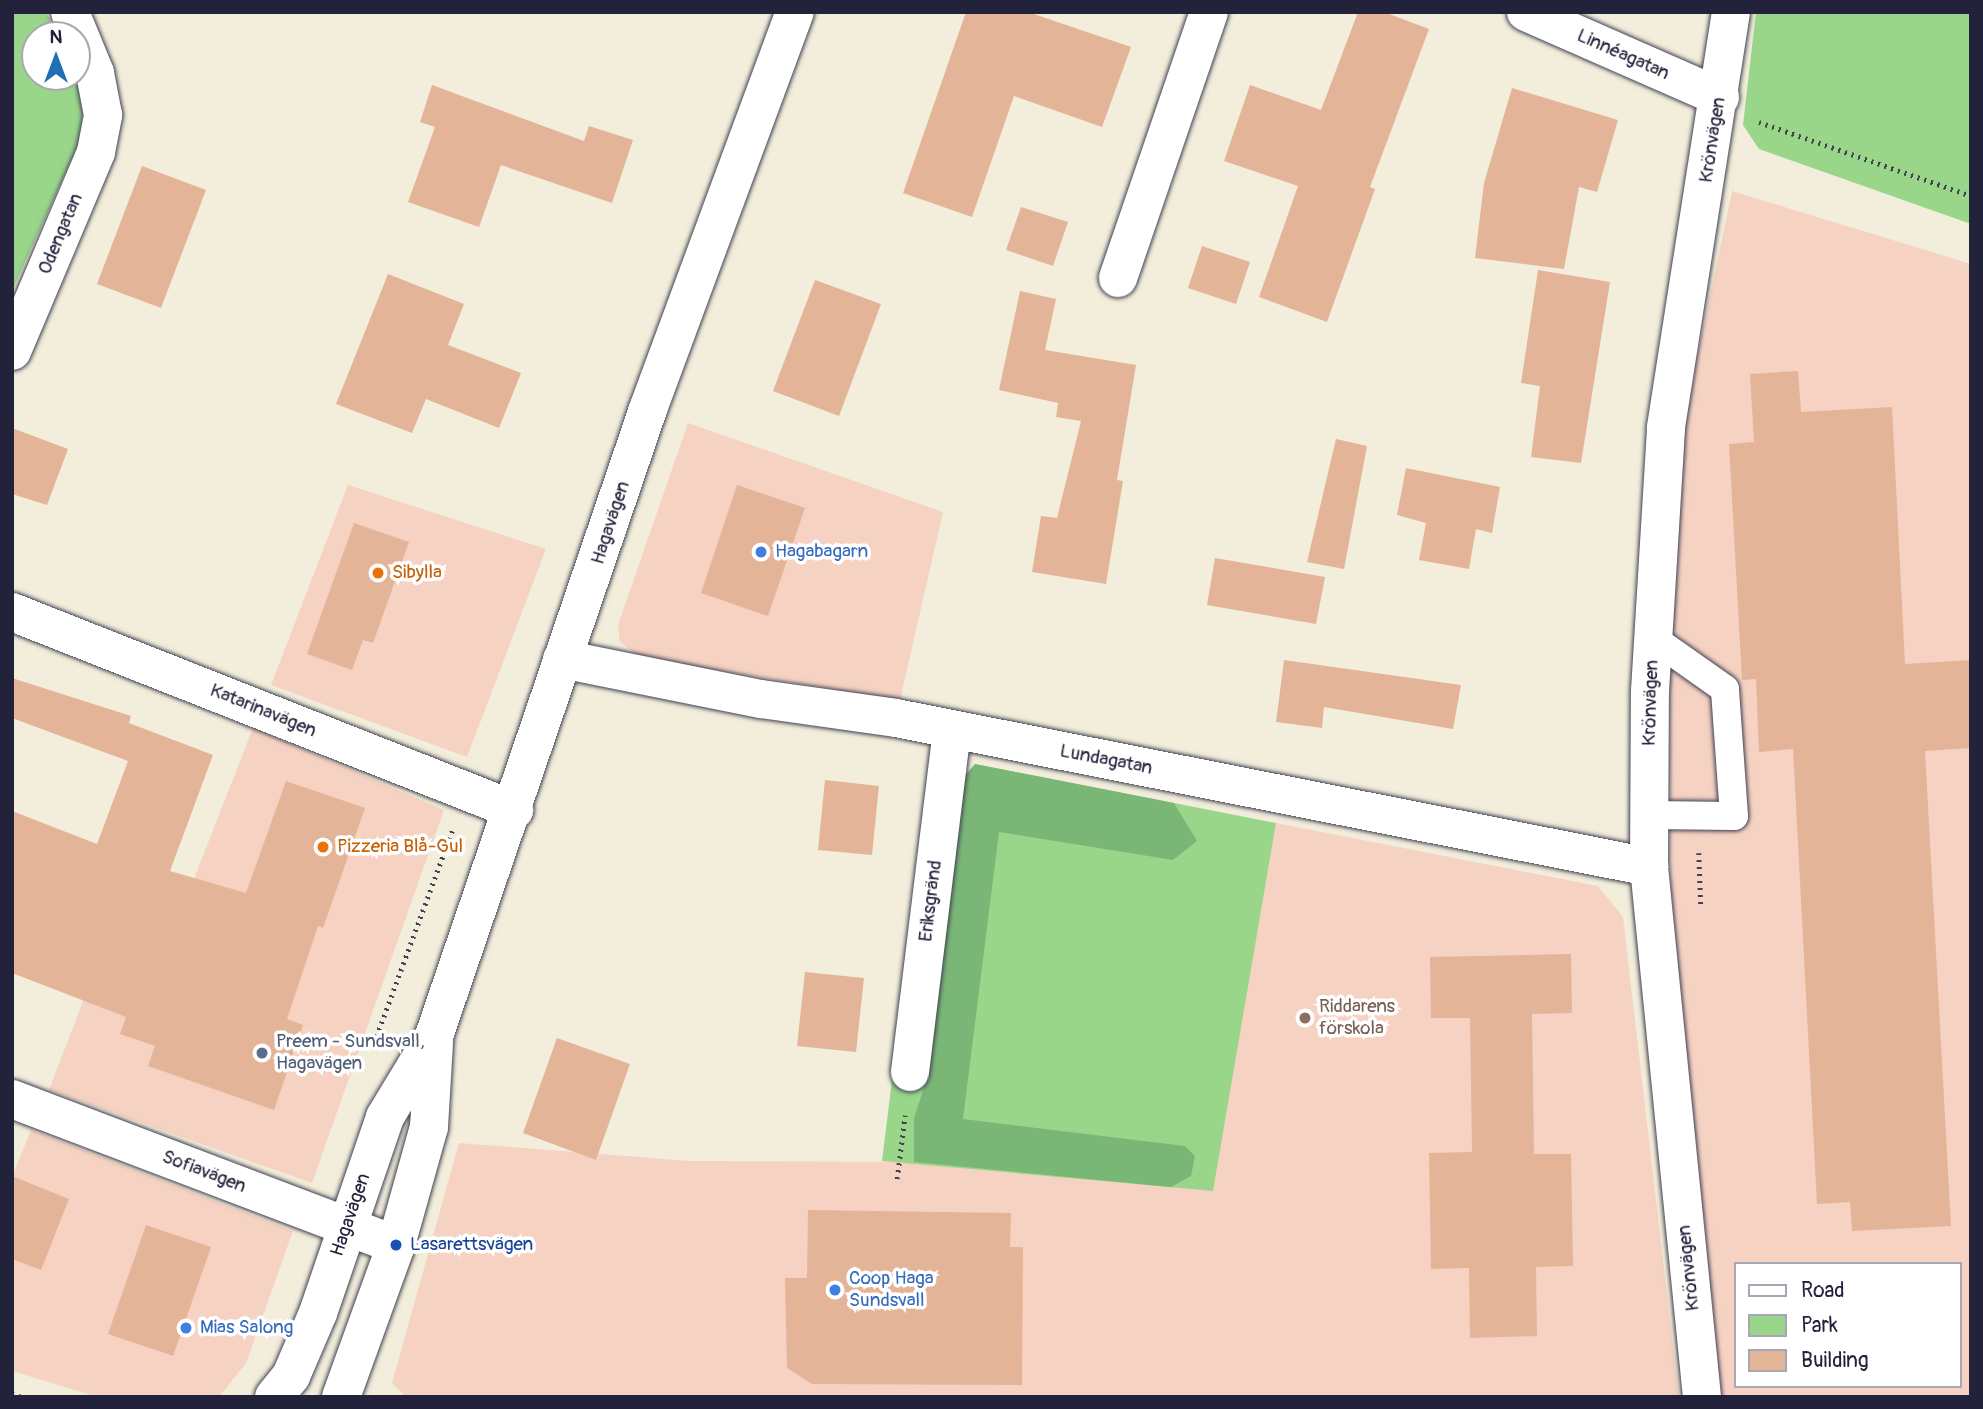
<!DOCTYPE html>
<meta charset="utf-8">
<style>
body{margin:0}
#map{position:relative;width:1983px;height:1409px;overflow:hidden;background:#f2eedb;font-family:Pangolin,sans-serif}
div>[style]{position:absolute}
[style*='--x']{left:calc(var(--x)*1px);top:calc(var(--y)*1px);width:calc(var(--w)*1px);rotate:calc(var(--a)*1deg)}
.built>*{inset:0;background:#f6d2c3}
.green>*{inset:0;background:#99d68a}
.forest>*{inset:0;background:#7ab776}
.building>*{inset:0;background:#e4b498}
.path>*{height:4.5px;margin-top:-2.25px;transform-origin:0;background:repeating-linear-gradient(90deg,#414153 0 2px,transparent 0 7px)}
.roads{filter:drop-shadow(0 0 2px #414153) drop-shadow(0 0 2px #414153)}
.lane>*{height:28px;margin:-14px;padding:0 14px;transform-origin:14px;border-radius:14px;background:#fff}
.street>*{height:38px;margin:-19px;padding:0 19px;transform-origin:19px;border-radius:19px;background:#fff}
.secondary>*{height:38px;margin:-19px;padding:0 19px;transform-origin:19px;border-radius:19px;background:#fff}
.dots>*{width:19px;height:19px;translate:-50% -50%;box-sizing:border-box;border:4px solid #fff;border-radius:50%}
span{translate:-50% -50%;white-space:nowrap;text-align:center;line-height:1.15;-webkit-text-stroke:7px #fff;paint-order:stroke}
.street-label{font-size:19px;color:#22223b}
.shop-label{font-size:19px;color:#366cbe}
.left{translate:0 -50%;text-align:left}
.food-label{font-size:19px;color:#c56008}
.education-label{font-size:19px;color:#785e54}
.service-label{font-size:19px;color:#4e5e75}
.transit-label{font-size:19px;color:#164399}
.frame{position:absolute;inset:0;border:14px solid #22223b;pointer-events:none}
.legend{position:absolute;left:1734px;top:1262px;width:228px;height:126px;box-sizing:border-box;background:#fff;border:2px solid #a7a7b1;margin:0;padding:9px 12px;list-style:none;font-size:21px;color:#22223b}
.legend li{display:flex;align-items:center;gap:14px;height:35px}
.legend b{width:35px;border:2px solid #a7a7b1}
.north{position:absolute;left:21px;top:21px;width:70px;height:70px;box-sizing:border-box;background:#fff;border:2px solid #a7a7b1;border-radius:50%;rotate:0deg;font-size:19px;font-weight:700;line-height:28px;text-align:center;color:#22223b}
.north::after{content:'';display:block;margin:auto;width:24px;height:32px;background:#1f6fb2;clip-path:polygon(50% 0,100% 100%,50% 72%,0 100%)}
</style>
<div id="map">
<div class="built">
<i style="clip-path:polygon(evenodd,1732px 191px,1971px 264px,1971px 1397px,1720px 1397px,1671px 971px,1670px 678px,1682px 430px,1732px 191px,1736px 1264px,1960px 1264px,1960px 1386px,1736px 1386px,1736px 1264px)"></i>
<i style="clip-path:polygon(688px 423px,943px 512px,900px 700px,642px 658px,620px 642px,618px 625px)"></i>
<i style="clip-path:polygon(348px 485px,546px 549px,467px 757px,271px 685px)"></i>
<i style="clip-path:polygon(253px 728px,444px 810px,312px 1183px,49px 1090px,121px 902px,181px 912px)"></i>
<i style="clip-path:polygon(1276px 823px,1598px 886px,1623px 917px,1679px 1397px,406px 1397px,392px 1383px,459px 1143px,689px 1161px,914px 1162px,1218px 1149px)"></i>
<i style="clip-path:polygon(31px 1130px,293px 1231px,246px 1363px,219px 1397px,98px 1397px,12px 1371px,12px 1177px)"></i>
</div>
<div class="green">
<i style="clip-path:polygon(12px 12px,46px 12px,57px 35px,35px 35px,35px 77px,76px 77px,83px 114px,78px 145px,12px 291px)"></i>
<i style="clip-path:polygon(1756px 12px,1971px 12px,1971px 224px,1759px 149px,1743px 125px)"></i>
<i style="clip-path:polygon(975px 764px,1276px 823px,1213px 1191px,882px 1161px,892px 1080px,922px 1084px)"></i>
</div>
<div class="forest">
<i style="clip-path:polygon(975px 764px,1174px 803px,1197px 841px,1173px 860px,999px 832px,963px 1119px,1185px 1146px,1195px 1156px,1191px 1176px,1171px 1187px,914px 1162px,914px 1118px,923px 1091px,960px 781px)"></i>
</div>
<div class="building">
<i style="clip-path:polygon(966px 12px,1028px 12px,1131px 47px,1102px 127px,1014px 96px,972px 217px,903px 193px)"></i>
<i style="clip-path:polygon(1358px 12px,1384px 12px,1429px 29px,1370px 187px,1375px 189px,1327px 322px,1259px 297px,1298px 186px,1224px 161px,1250px 85px,1321px 110px)"></i>
<i style="clip-path:polygon(432px 85px,584px 141px,589px 126px,633px 140px,612px 203px,501px 165px,479px 227px,408px 202px,435px 127px,420px 122px)"></i>
<i style="clip-path:polygon(1512px 88px,1618px 120px,1597px 192px,1579px 187px,1564px 269px,1475px 258px,1484px 183px)"></i>
<i style="clip-path:polygon(142px 166px,206px 190px,161px 308px,97px 284px)"></i>
<i style="clip-path:polygon(1021px 207px,1068px 222px,1053px 266px,1006px 250px)"></i>
<i style="clip-path:polygon(1202px 246px,1250px 262px,1236px 304px,1188px 288px)"></i>
<i style="clip-path:polygon(1538px 270px,1610px 282px,1581px 463px,1531px 457px,1540px 386px,1521px 383px)"></i>
<i style="clip-path:polygon(388px 274px,464px 304px,448px 345px,521px 373px,499px 428px,426px 399px,412px 433px,336px 404px)"></i>
<i style="clip-path:polygon(815px 280px,881px 304px,839px 416px,773px 391px)"></i>
<i style="clip-path:polygon(1020px 291px,1056px 299px,1045px 350px,1136px 365px,1117px 480px,1123px 481px,1106px 584px,1032px 572px,1041px 516px,1057px 518px,1081px 421px,1056px 417px,1058px 403px,999px 390px)"></i>
<i style="clip-path:polygon(1798px 371px,1801px 412px,1892px 407px,1905px 664px,1971px 660px,1971px 748px,1925px 751px,1951px 1226px,1852px 1231px,1850px 1202px,1817px 1204px,1793px 749px,1759px 752px,1756px 679px,1742px 680px,1729px 444px,1754px 442px,1750px 374px)"></i>
<i style="clip-path:polygon(12px 428px,68px 449px,47px 505px,12px 494px)"></i>
<i style="clip-path:polygon(1336px 439px,1367px 446px,1344px 569px,1307px 562px)"></i>
<i style="clip-path:polygon(1406px 468px,1500px 487px,1492px 533px,1476px 529px,1469px 569px,1419px 560px,1426px 523px,1397px 515px)"></i>
<i style="clip-path:polygon(737px 485px,805px 508px,768px 616px,701px 593px)"></i>
<i style="clip-path:polygon(354px 523px,409px 542px,373px 643px,363px 640px,352px 670px,307px 654px)"></i>
<i style="clip-path:polygon(1215px 558px,1325px 577px,1316px 624px,1207px 605px)"></i>
<i style="clip-path:polygon(1284px 660px,1461px 685px,1453px 729px,1324px 707px,1322px 728px,1276px 722px)"></i>
<i style="clip-path:polygon(12px 678px,131px 716px,129px 723px,213px 755px,170px 871px,246px 893px,286px 781px,365px 808px,323px 928px,318px 926px,287px 1019px,303px 1025px,274px 1110px,148px 1066px,155px 1046px,120px 1034px,126px 1017px,12px 973px,12px 811px,97px 844px,128px 761px,12px 718px)"></i>
<i style="clip-path:polygon(825px 780px,879px 786px,872px 855px,818px 850px)"></i>
<i style="clip-path:polygon(1571px 954px,1572px 1013px,1532px 1014px,1534px 1154px,1571px 1154px,1573px 1266px,1536px 1267px,1537px 1336px,1470px 1338px,1469px 1268px,1431px 1269px,1429px 1153px,1472px 1152px,1470px 1018px,1431px 1018px,1430px 957px)"></i>
<i style="clip-path:polygon(805px 972px,864px 978px,856px 1052px,797px 1046px)"></i>
<i style="clip-path:polygon(557px 1038px,630px 1064px,596px 1160px,523px 1133px)"></i>
<i style="clip-path:polygon(12px 1176px,69px 1199px,41px 1270px,12px 1259px)"></i>
<i style="clip-path:polygon(808px 1210px,1011px 1213px,1010px 1247px,1023px 1247px,1022px 1385px,812px 1384px,787px 1368px,785px 1278px,807px 1278px)"></i>
<i style="clip-path:polygon(146px 1225px,211px 1247px,173px 1356px,108px 1334px)"></i>
</div>
<div class="path">
<i style="--x:1759;--y:122;--w:225;--a:19.2"></i>
<i style="--x:1699;--y:853;--w:54;--a:87.9"></i>
<i style="--x:374;--y:1043;--w:226;--a:-69.8"></i>
<i style="--x:897;--y:1179;--w:64;--a:-82.9"></i>
<i style="--x:12;--y:1394;--w:10;--a:17"></i>
</div>
<div class="roads">
<div class="lane">
<i style="--x:1650;--y:815;--w:84;--a:0.7"></i>
<i style="--x:1734;--y:816;--w:127;--a:-94.1"></i>
<i style="--x:1725;--y:689;--w:87;--a:-144.8"></i>
</div>
<div class="street">
<i style="--x:1526;--y:12;--w:212;--a:23.7"></i>
<i style="--x:1118;--y:278;--w:281;--a:-71.1"></i>
<i style="--x:12;--y:351;--w:216;--a:-67.1"></i>
<i style="--x:96;--y:152;--w:38;--a:-79"></i>
<i style="--x:103;--y:115;--w:43;--a:-100.8"></i>
<i style="--x:95;--y:73;--w:66;--a:-112.3"></i>
<i style="--x:12;--y:612;--w:540;--a:21.53"></i>
<i style="--x:562;--y:659;--w:203;--a:11.4"></i>
<i style="--x:761;--y:699;--w:136;--a:8"></i>
<i style="--x:896;--y:718;--w:768;--a:11.19"></i>
<i style="--x:910;--y:1072;--w:345;--a:-83"></i>
<i style="--x:12;--y:1099;--w:411;--a:20.8"></i>
<i style="--x:1702;--y:1397;--w:533;--a:-95.71"></i>
<i style="--x:1649;--y:867;--w:176;--a:-89.7"></i>
<i style="--x:1650;--y:691;--w:264;--a:-86.5"></i>
<i style="--x:1666;--y:427;--w:420;--a:-81.1"></i>
</div>
<div class="secondary">
<i style="--x:274;--y:1397;--w:27;--a:-51"></i>
<i style="--x:291;--y:1376;--w:69;--a:-66.8"></i>
<i style="--x:318;--y:1313;--w:207;--a:-71.1"></i>
<i style="--x:385;--y:1117;--w:95;--a:-58.8"></i>
<i style="--x:434;--y:1036;--w:663;--a:-71.15"></i>
<i style="--x:648;--y:409;--w:423;--a:-69.7"></i>
<i style="--x:341;--y:1397;--w:162;--a:-70.1"></i>
<i style="--x:396;--y:1245;--w:123;--a:-74.4"></i>
<i style="--x:429;--y:1127;--w:85;--a:-86.6"></i>
</div>
</div>
<div class="dots">
<i style="left:761px;top:552px;background:#3f7fe0"></i>
<i style="left:378px;top:573px;background:#e8710a"></i>
<i style="left:323px;top:847px;background:#e8710a"></i>
<i style="left:1305px;top:1018px;background:#8d6e63"></i>
<i style="left:262px;top:1053px;background:#5c6f8a"></i>
<i style="left:396px;top:1245px;background:#1a4fb4"></i>
<i style="left:835px;top:1290px;background:#3f7fe0"></i>
<i style="left:186px;top:1328px;background:#3f7fe0"></i>
</div>
<div class="street-label">
<span style="left:1623px;top:55px;rotate:24deg">Linnéagatan</span>
<span style="left:1713px;top:140px;rotate:-81deg">Krönvägen</span>
<span style="left:61px;top:234px;rotate:-67deg">Odengatan</span>
<span style="left:611px;top:523px;rotate:-72deg">Hagavägen</span>
<span style="left:1651px;top:703px;rotate:-88deg">Krönvägen</span>
<span style="left:263px;top:711px;rotate:22deg">Katarinavägen</span>
<span style="left:1106px;top:760px;rotate:11deg">Lundagatan</span>
<span style="left:931px;top:901px;rotate:-83deg">Eriksgränd</span>
<span style="left:204px;top:1172px;rotate:21deg">Sofiavägen</span>
<span style="left:351px;top:1215px;rotate:-71deg">Hagavägen</span>
<span style="left:1689px;top:1268px;rotate:-96deg">Krönvägen</span>
</div>
<div class="shop-label">
<span class="left" style="left:775px;top:552px">Hagabagarn</span>
<span class="left" style="left:849px;top:1290px">Coop Haga<br>Sundsvall</span>
<span class="left" style="left:200px;top:1328px">Mias Salong</span>
</div>
<div class="food-label">
<span class="left" style="left:392px;top:573px">Sibylla</span>
<span class="left" style="left:337px;top:847px">Pizzeria Blå-Gul</span>
</div>
<div class="education-label">
<span class="left" style="left:1319px;top:1018px">Riddarens<br>förskola</span>
</div>
<div class="service-label">
<span class="left" style="left:276px;top:1053px">Preem - Sundsvall,<br>Hagavägen</span>
</div>
<div class="transit-label">
<span class="left" style="left:410px;top:1245px">Lasarettsvägen</span>
</div>
<div class="frame"></div>
<ul class="legend">
<li><b style="height:9px;background:#fff"></b>Road</li>
<li><b style="height:19px;background:#99d68a"></b>Park</li>
<li><b style="height:19px;background:#e4b498"></b>Building</li>
</ul>
<div class="north">N</div>
</div>
